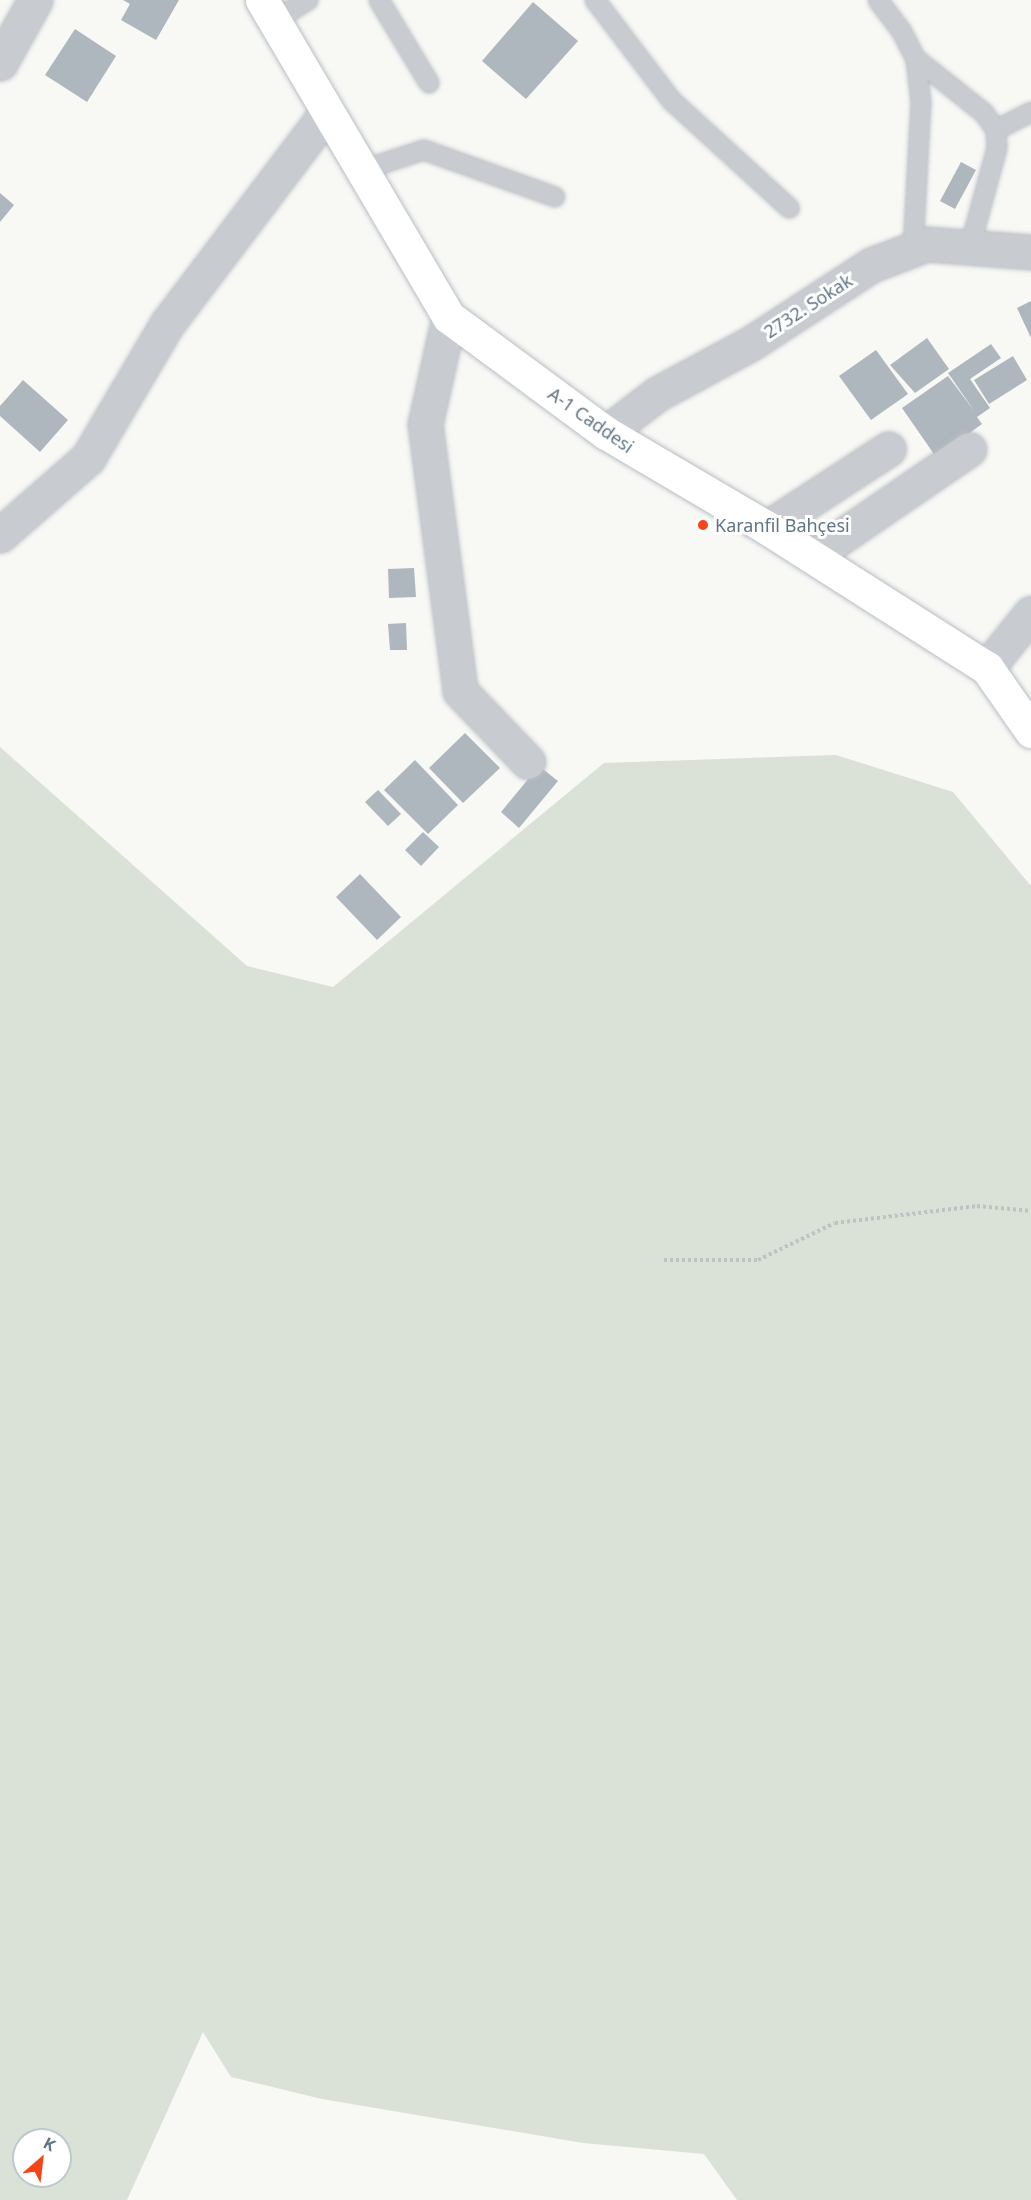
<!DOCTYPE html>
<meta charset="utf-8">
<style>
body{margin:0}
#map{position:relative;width:1031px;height:2200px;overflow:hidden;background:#f8f8f5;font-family:"Noto Sans",sans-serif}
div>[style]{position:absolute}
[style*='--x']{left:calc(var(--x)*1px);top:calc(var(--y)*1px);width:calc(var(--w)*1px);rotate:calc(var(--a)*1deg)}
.green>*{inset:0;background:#dae1d6}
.building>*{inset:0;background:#aeb7bd}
.path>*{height:4px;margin-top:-2px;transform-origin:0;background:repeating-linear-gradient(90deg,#bfc2c4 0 3px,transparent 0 6px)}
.roads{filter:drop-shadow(0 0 2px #b7bec3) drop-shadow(0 0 2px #b7bec3)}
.service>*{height:18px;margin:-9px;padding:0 9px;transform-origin:9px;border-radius:9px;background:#c8ccd0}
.minor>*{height:33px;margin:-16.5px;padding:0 16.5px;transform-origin:16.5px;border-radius:16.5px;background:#c8ccd0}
.secondary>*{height:33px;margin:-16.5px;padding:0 16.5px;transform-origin:16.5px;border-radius:16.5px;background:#fff}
.dots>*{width:16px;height:16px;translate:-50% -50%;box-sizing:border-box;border:3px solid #fff;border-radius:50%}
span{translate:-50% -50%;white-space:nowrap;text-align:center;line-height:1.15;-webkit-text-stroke:6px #fff;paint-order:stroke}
.street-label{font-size:18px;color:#607584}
.poi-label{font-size:18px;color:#607584}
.left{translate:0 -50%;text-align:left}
.north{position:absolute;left:12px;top:2128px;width:60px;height:60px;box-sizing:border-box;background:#fff;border:2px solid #bfc8ce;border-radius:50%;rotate:28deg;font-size:16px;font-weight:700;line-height:24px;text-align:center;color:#607584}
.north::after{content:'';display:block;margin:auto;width:21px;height:27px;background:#f64418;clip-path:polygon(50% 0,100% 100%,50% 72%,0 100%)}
</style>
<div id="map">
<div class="green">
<i style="clip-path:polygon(evenodd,0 747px,247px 966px,333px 987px,604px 763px,836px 755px,953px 792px,1031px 886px,1031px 2200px,737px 2200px,704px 2154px,583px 2143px,322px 2099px,231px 2077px,203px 2032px,127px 2200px,0 2200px,0 747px,24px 2140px,60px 2140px,60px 2176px,24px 2176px,24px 2140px)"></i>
</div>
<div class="building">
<i style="clip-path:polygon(123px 0,179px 0,156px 40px,121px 20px,130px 4px)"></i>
<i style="clip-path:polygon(533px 2px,578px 41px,526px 99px,482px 61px)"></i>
<i style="clip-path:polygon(75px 29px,116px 56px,87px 102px,45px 75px)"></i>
<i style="clip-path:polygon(961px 162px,976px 170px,955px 209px,940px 201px)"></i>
<i style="clip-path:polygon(0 193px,14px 205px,0 222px)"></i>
<i style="clip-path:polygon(1031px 301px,1031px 338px,1017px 308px)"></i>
<i style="clip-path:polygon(927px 338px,949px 369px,915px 393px,890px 365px)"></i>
<i style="clip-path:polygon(991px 344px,1001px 358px,970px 379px,990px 408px,977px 417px,982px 424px,936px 457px,902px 408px,948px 376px,975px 412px,948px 373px)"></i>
<i style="clip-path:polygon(876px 350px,908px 394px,871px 420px,839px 376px)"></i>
<i style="clip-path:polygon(1013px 356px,1027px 380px,989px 404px,974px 380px)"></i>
<i style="clip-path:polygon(23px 380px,68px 420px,40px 452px,0 416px,0 406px)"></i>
<i style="clip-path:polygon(414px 568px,416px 597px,389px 598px,388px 569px)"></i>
<i style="clip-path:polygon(406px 623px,407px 650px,390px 650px,388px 624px)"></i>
<i style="clip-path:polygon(465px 733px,500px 768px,463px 803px,429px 768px)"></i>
<i style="clip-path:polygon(415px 760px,458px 805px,428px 834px,384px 790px)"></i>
<i style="clip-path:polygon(539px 766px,558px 781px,519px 828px,501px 812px)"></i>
<i style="clip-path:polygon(378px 790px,401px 814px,388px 826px,365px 802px)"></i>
<i style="clip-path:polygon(423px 832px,439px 847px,421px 866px,405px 850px)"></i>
<i style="clip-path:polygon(360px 874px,401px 917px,377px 940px,336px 897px)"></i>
</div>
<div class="path">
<i style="--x:664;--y:1260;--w:94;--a:0"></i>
<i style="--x:758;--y:1260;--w:85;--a:-25.7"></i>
<i style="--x:835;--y:1223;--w:143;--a:-6.8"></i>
<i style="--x:977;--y:1206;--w:54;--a:5.3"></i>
</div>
<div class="roads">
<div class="service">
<i style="--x:379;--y:0;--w:97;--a:58.9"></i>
<i style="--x:595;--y:0;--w:127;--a:52.7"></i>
<i style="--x:672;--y:101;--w:159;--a:42.4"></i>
<i style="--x:878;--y:0;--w:38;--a:53"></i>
<i style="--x:901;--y:30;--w:33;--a:63"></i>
<i style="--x:916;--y:59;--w:43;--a:83.4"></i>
<i style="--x:921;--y:102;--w:147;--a:93.1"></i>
<i style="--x:276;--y:20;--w:38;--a:-32"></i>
<i style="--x:916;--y:59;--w:87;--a:38.5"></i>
<i style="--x:984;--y:113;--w:21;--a:55"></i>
<i style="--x:996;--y:130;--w:18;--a:87"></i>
<i style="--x:997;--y:148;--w:103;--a:105.3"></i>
<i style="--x:996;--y:130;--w:39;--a:-27"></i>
<i style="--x:360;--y:171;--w:67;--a:-18.2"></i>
<i style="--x:424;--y:150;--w:139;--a:19.7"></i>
</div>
<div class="minor">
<i style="--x:0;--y:63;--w:72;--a:-60.9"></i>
<i style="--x:449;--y:317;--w:110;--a:102.6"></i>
<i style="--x:425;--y:424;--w:269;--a:82.5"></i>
<i style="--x:460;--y:691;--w:98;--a:46.2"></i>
<i style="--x:606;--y:433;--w:64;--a:-37.4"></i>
<i style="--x:657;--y:394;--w:109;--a:-28.4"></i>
<i style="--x:753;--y:342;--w:141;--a:-33.1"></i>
<i style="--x:871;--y:265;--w:60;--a:-20.6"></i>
<i style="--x:927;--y:244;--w:104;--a:4.4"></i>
<i style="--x:767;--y:528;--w:145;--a:-33.1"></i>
<i style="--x:0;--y:535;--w:117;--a:-41.2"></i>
<i style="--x:88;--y:458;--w:156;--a:-59.5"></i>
<i style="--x:167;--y:324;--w:263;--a:-52.9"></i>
<i style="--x:813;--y:556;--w:189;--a:-34.4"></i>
<i style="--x:987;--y:668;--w:70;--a:-51.3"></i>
</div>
<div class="secondary">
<i style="--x:262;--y:0;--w:368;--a:59.5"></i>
<i style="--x:449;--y:317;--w:195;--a:36.5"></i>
<i style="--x:606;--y:433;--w:187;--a:30.5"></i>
<i style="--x:767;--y:528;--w:261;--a:32.5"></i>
<i style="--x:987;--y:668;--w:77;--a:55.1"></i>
</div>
</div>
<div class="dots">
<i style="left:703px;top:525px;background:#f64418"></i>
</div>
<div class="street-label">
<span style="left:808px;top:306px;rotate:-33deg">2732. Sokak</span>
<span style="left:591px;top:420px;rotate:35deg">A-1 Caddesi</span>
</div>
<div class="poi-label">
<span class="left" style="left:715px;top:525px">Karanfil Bahçesi</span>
</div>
<div class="north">K</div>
</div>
